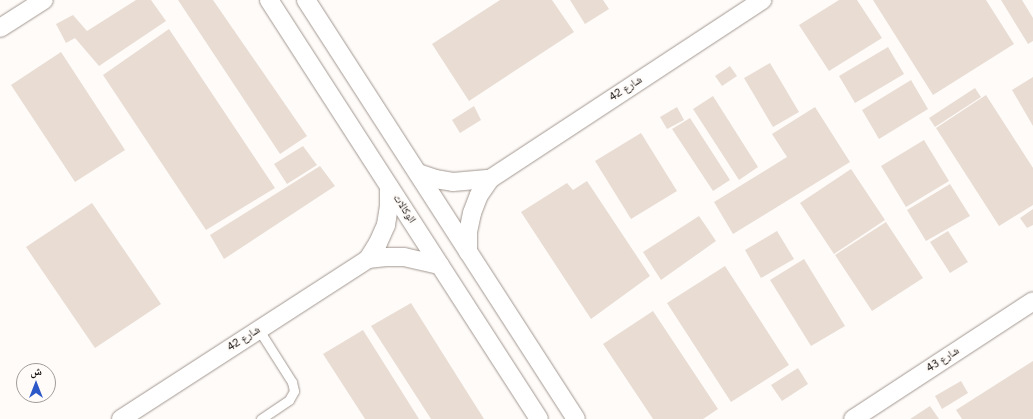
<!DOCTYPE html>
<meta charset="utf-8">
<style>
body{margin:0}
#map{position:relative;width:1033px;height:419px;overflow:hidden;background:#fefbf9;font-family:Figtree,"Noto Naskh Arabic",sans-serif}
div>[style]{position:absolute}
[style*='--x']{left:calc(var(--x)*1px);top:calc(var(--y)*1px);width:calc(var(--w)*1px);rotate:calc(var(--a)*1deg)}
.building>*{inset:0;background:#e9dcd3}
.roads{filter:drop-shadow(0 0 1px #a3978f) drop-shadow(0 0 1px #a3978f)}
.service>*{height:9px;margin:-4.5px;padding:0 4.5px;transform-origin:4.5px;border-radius:4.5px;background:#fff}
.minor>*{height:18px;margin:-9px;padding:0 9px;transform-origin:9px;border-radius:9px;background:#fff}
span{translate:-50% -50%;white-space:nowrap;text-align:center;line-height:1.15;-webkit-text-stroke:4px #fefbf9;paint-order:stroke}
.street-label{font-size:11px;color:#14100d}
.north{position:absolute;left:16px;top:363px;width:40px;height:40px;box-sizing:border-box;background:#fefbf9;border:1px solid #a09d9b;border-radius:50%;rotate:0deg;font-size:11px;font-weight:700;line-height:16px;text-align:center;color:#14100d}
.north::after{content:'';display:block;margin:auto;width:14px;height:18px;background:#2d59c8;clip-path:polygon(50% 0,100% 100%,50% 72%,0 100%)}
</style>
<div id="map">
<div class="building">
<i style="clip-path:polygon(136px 0,151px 0,166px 21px,99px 66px,75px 38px,66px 43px,56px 24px,73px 15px,87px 31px)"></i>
<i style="clip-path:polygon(178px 0,213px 0,307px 136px,280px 154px)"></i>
<i style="clip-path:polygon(500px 0,552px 0,574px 32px,469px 101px,432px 44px)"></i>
<i style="clip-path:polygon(570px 0,603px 0,609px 9px,585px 24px)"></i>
<i style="clip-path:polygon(839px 0,857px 0,882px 38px,829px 71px,799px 25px)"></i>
<i style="clip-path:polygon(873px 0,986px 0,1014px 44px,933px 95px)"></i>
<i style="clip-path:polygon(1001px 0,1022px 0,1033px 18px,1033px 41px,1028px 44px)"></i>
<i style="clip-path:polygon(169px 29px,275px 188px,206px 230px,103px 75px)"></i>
<i style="clip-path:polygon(888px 47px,904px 74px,855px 103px,839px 76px)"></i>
<i style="clip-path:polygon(61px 52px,125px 150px,75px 182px,11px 85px)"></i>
<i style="clip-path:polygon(770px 63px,799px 112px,773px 127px,744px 78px)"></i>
<i style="clip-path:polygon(730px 66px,737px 76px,722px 86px,715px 76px)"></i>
<i style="clip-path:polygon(1033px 77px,1033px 126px,1012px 90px)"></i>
<i style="clip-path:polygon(911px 80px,928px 109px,879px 139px,862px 110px)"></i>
<i style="clip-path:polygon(975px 88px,981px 97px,935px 127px,929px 118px)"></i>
<i style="clip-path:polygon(986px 95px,1033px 168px,1033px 205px,999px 226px,936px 128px)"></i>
<i style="clip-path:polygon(713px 96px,758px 167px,739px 180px,693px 109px)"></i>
<i style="clip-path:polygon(474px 106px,481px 120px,460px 133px,452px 120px)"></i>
<i style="clip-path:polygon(677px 107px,684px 120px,667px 129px,660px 117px)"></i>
<i style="clip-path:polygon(815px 107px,850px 162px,733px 234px,714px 202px,787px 157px,772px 134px)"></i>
<i style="clip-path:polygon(690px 118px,730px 180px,713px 191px,672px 129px)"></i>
<i style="clip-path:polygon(641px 133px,677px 191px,631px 219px,595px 161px)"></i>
<i style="clip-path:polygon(924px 140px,949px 181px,906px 207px,881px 166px)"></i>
<i style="clip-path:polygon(303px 146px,317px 165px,287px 184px,274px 164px)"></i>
<i style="clip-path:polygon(320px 166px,335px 186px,224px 259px,210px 235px)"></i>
<i style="clip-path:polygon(851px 169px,885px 220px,834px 254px,800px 203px)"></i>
<i style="clip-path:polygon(587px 181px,650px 276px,591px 319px,521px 212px,567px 183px,573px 190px)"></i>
<i style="clip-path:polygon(950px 184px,970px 216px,926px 241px,907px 210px)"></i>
<i style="clip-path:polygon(92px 203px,161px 304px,95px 348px,26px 247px)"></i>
<i style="clip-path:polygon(1033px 209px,1033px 225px,1027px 228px,1020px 218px)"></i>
<i style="clip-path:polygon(699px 216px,716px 241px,661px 280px,643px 252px)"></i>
<i style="clip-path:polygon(886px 222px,923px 278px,872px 311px,835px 255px)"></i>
<i style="clip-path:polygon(777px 231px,794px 259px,761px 278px,745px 250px)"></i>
<i style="clip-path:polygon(948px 231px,968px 262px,950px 273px,930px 242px)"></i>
<i style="clip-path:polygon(804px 259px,845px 326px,811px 346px,770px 280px)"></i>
<i style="clip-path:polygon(725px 266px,789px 365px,731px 402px,667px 303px)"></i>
<i style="clip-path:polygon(411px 303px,484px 419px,431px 419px,371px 326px)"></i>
<i style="clip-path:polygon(653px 311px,718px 409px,703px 419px,653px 419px,603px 344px)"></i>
<i style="clip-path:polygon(363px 330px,419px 419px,365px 419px,323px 354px)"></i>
<i style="clip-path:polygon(1033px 361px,1033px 419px,962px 419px,956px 410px)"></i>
<i style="clip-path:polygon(798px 368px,808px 384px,782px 401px,771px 385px)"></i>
<i style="clip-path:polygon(961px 381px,968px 393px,942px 409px,935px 396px)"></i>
<i style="clip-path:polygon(930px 406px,939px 419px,910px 419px)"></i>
</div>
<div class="roads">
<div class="service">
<i style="--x:259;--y:330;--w:62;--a:57.6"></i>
<i style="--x:292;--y:382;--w:9;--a:77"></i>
<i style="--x:294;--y:391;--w:10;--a:119"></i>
<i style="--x:289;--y:400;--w:34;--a:146"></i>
</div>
<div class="minor">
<i style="--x:269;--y:0;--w:498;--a:57.2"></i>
<i style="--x:306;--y:0;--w:498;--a:57.2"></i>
<i style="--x:0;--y:28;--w:52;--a:-32.5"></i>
<i style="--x:418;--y:173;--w:18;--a:19"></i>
<i style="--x:435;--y:179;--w:18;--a:9"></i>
<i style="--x:453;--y:182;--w:37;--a:-5"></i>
<i style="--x:468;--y:252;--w:20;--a:-90"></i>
<i style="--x:468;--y:232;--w:19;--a:-78"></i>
<i style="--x:472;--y:213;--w:19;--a:-69"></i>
<i style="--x:479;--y:195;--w:19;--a:-55"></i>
<i style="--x:490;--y:179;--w:326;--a:-33.3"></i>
<i style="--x:368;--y:259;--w:19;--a:-58"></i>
<i style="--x:378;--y:243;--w:20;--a:-66"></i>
<i style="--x:386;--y:225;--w:19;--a:-81"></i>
<i style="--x:389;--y:206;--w:19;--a:-90"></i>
<i style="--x:121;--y:419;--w:294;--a:-32.9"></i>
<i style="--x:368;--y:259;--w:18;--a:-6"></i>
<i style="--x:386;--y:257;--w:18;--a:0"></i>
<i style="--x:404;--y:257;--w:37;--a:13"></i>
<i style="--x:853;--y:419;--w:215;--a:-33.2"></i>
</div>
</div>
<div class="street-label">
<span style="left:626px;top:89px;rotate:-33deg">شارع 42</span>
<span style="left:404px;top:209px;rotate:57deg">الوكالات</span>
<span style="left:244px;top:339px;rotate:-33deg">شارع 42</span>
<span style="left:943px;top:360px;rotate:-33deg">شارع 43</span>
</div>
<div class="north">ش</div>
</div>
